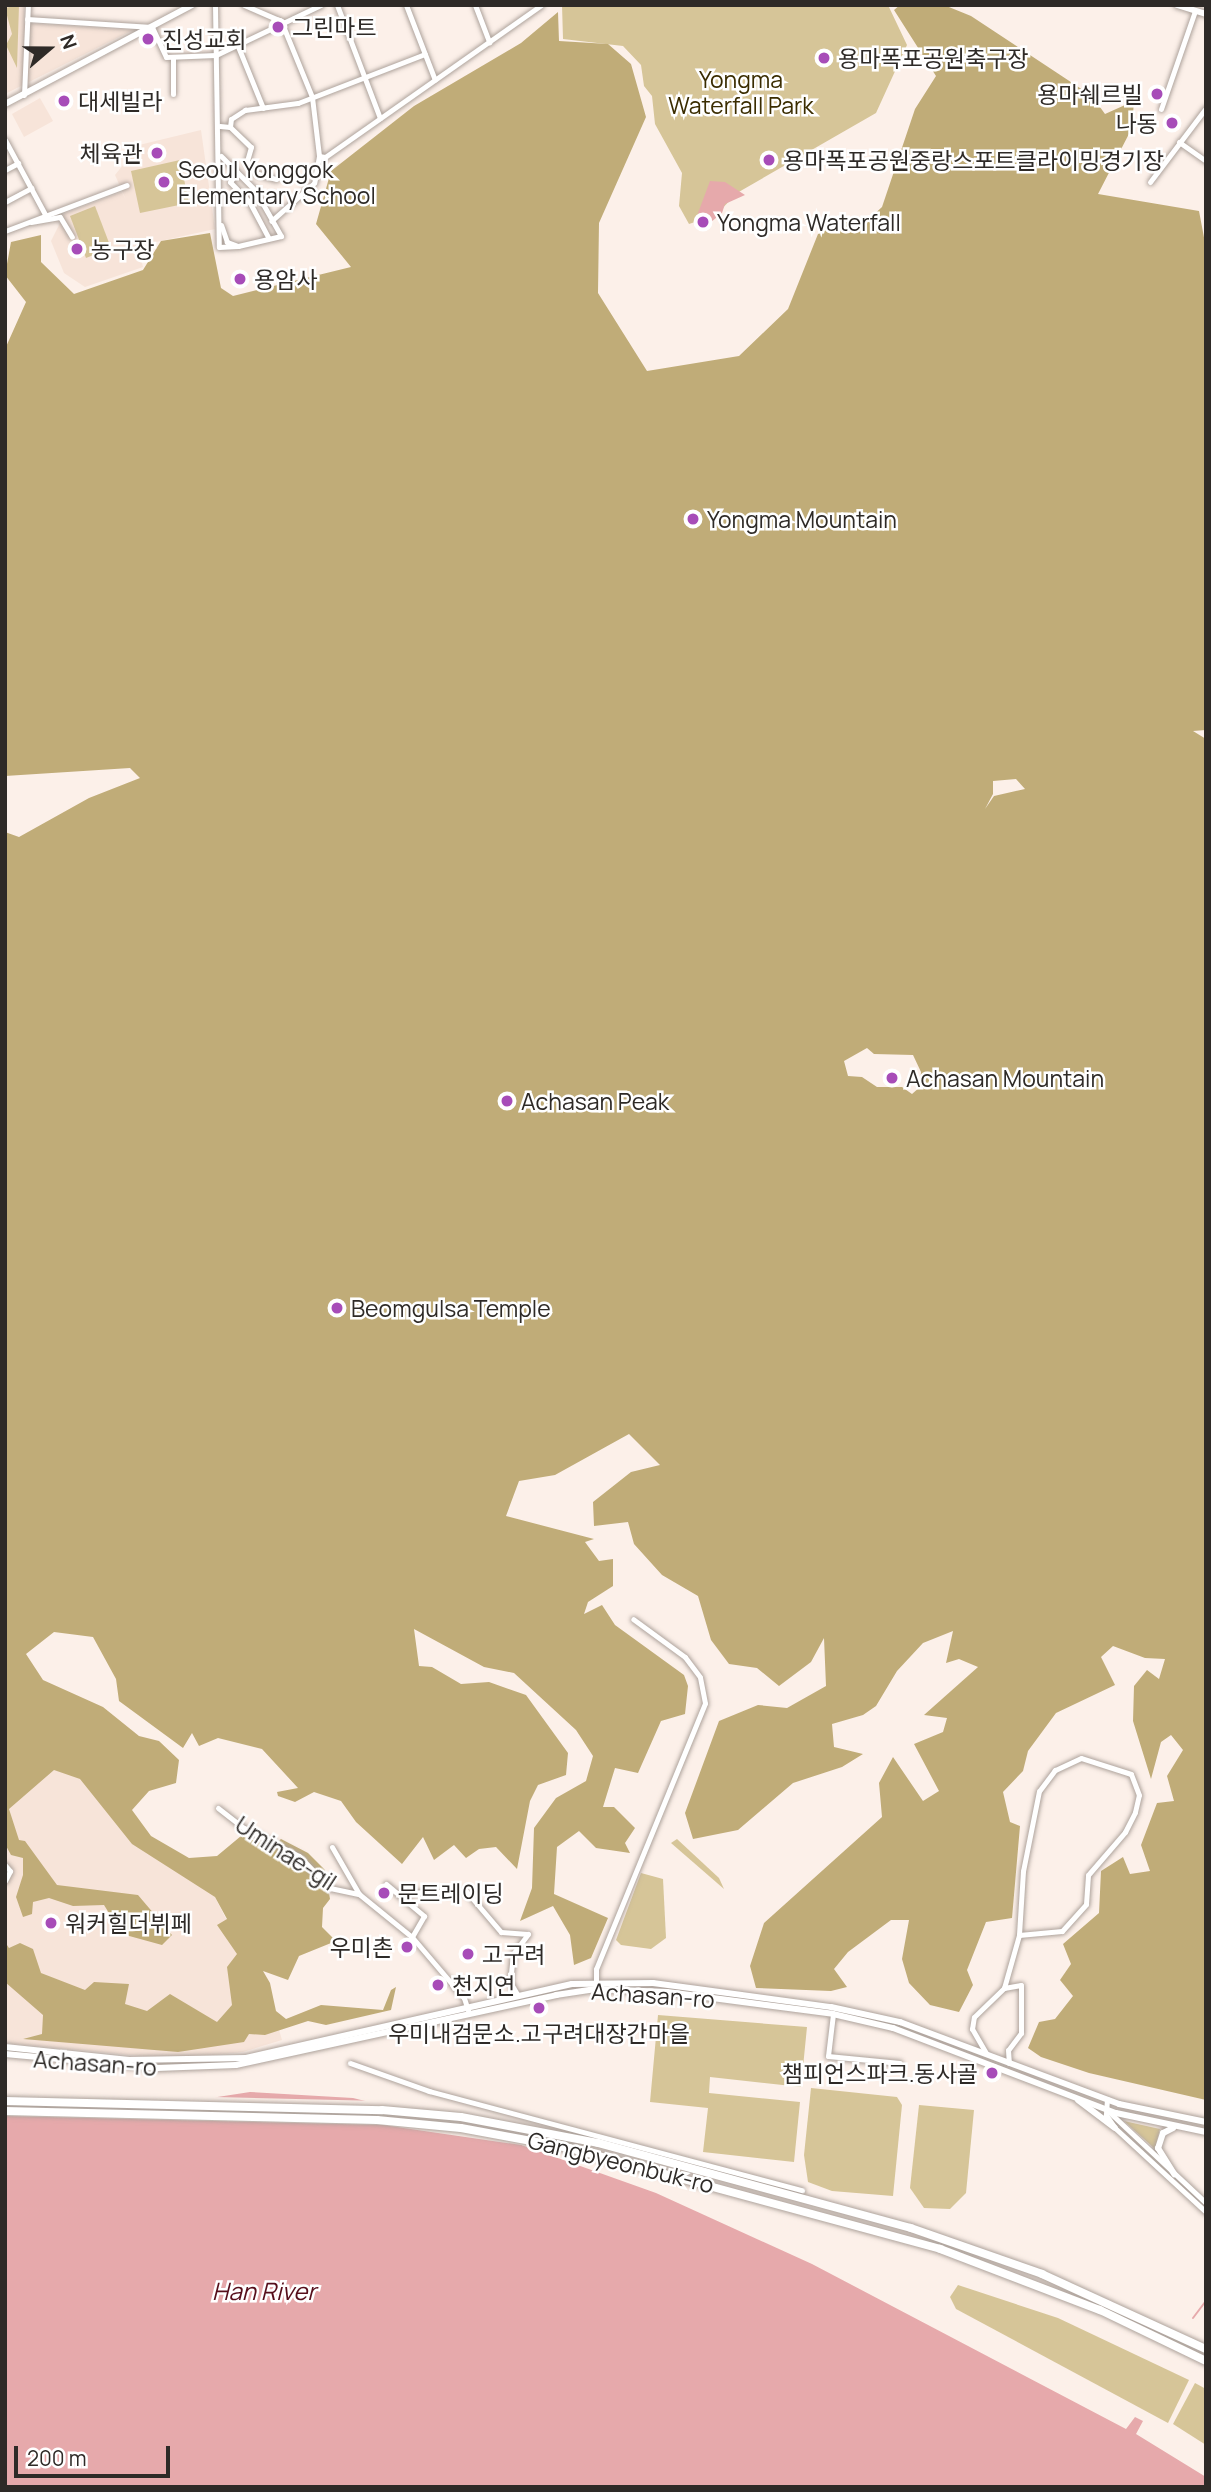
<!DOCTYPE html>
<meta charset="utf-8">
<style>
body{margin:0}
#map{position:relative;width:1211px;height:2492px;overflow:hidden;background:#fcf0e9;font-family:Manrope,"Noto Sans KR",sans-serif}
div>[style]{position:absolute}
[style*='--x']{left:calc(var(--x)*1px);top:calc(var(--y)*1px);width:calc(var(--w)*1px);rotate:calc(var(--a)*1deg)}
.built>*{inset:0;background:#f7e4d9}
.green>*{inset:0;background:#d6c598}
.forest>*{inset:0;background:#c0ac78}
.water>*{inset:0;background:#e6a9ab}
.pier>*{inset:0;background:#fcf0e9}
.stream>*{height:2px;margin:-1px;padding:0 1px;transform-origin:1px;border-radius:1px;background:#e6a9ab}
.roads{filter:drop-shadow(0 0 2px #aea39c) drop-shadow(0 0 2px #aea39c)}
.minor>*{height:5px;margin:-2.5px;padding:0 2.5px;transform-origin:2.5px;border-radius:2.5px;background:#fff}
.major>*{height:6px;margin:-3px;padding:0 3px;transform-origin:3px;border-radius:3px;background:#fff}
.highway>*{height:8px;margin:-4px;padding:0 4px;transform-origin:4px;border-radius:4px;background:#fff}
.dots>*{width:19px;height:19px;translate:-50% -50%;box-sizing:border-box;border:4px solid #fff;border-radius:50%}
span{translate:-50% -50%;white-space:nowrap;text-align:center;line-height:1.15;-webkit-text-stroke:5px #fff;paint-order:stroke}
.poi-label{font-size:23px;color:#2e2a27}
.left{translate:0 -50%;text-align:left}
.right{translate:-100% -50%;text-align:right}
.park-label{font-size:23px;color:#3a2c00}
.street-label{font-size:23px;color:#2e2a27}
.water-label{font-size:24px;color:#560e1b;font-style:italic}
.frame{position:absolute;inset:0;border:7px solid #2e2a27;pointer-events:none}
.north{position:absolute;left:14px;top:14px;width:70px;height:70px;-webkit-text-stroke:5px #fff;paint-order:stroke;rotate:70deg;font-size:19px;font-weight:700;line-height:28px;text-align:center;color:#2e2a27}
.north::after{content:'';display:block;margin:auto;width:24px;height:32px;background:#2e2a27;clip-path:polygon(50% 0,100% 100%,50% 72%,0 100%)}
.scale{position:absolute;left:14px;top:2446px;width:156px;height:32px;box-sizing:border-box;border:4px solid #2e2a27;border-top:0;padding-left:9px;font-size:21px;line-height:24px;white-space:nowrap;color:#2e2a27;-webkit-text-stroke:5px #fff;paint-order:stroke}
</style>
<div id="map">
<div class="built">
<i style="clip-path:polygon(5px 5px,24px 5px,24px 23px,133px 30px,5px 94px)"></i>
<i style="clip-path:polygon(40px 98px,53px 121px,24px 137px,12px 114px)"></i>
<i style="clip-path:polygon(201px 130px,215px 229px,138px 246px,143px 267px,85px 287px,64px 273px,51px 241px,65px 213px,122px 192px,126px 200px,115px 175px,139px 145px)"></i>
<i style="clip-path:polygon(66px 1762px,215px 1897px,275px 2016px,282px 2040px,243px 2052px,172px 2059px,5px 2043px,5px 1789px)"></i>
</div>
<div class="green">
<i style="clip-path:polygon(19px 5px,17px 68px,6px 45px,12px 34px,5px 8px)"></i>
<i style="clip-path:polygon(562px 5px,888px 5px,907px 45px,876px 113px,737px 193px,716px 215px,689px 224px,679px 206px,682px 173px,655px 124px,652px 96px,644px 86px,641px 65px,623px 46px,563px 39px)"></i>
<i style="clip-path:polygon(180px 160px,189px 203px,140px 213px,131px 171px)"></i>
<i style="clip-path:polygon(95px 206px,111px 248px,86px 258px,70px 216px)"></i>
<i style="clip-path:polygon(677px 1839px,719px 1878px,724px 1889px,671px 1843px)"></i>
<i style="clip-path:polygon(641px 1873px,663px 1879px,666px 1938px,651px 1949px,621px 1945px,616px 1940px)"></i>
<i style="clip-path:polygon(658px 2015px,807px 2027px,801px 2087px,710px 2077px,709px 2093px,800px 2102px,794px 2162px,703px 2152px,708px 2108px,650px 2102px)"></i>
<i style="clip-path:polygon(811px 2088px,897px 2097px,902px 2105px,893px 2196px,832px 2191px,808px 2182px,804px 2155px)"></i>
<i style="clip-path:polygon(919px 2105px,974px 2110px,966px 2193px,950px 2209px,924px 2208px,910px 2188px)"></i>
<i style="clip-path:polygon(1124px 2121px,1160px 2129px,1155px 2149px)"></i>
<i style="clip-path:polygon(958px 2285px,1058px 2318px,1189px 2380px,1168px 2423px,956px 2309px,950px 2297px)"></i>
<i style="clip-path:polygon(1195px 2383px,1206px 2389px,1206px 2445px,1173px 2424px)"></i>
</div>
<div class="forest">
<i style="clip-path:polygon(evenodd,900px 5px,944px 5px,971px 16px,1092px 96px,1105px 114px,1134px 101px,1132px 128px,1098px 194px,1199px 211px,1206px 248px,1206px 730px,1193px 731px,1206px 739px,1206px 2100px,1089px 2073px,1041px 2057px,1028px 2048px,1039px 2022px,1055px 2019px,1073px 1996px,1060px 1980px,1071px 1964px,1063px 1944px,1099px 1913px,1101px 1871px,1123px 1857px,1130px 1874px,1150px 1871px,1141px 1845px,1157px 1803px,1174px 1801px,1167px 1776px,1183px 1750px,1171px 1735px,1161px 1742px,1151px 1779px,1133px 1721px,1134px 1686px,1147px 1670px,1159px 1679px,1165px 1659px,1145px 1658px,1113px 1646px,1101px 1657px,1115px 1685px,1056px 1713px,1028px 1751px,1023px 1771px,1003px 1792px,1010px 1822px,1020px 1826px,1012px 1918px,986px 1922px,967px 1970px,973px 1985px,959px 2012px,930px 2005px,909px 1983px,902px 1959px,909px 1920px,891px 1920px,848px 1952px,834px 1969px,847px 1987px,831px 1991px,756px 1988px,750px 1966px,764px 1923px,882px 1817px,879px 1783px,893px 1757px,923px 1801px,939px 1791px,914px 1744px,943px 1732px,947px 1718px,924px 1715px,978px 1667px,959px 1659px,946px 1663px,953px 1631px,923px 1643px,897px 1671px,876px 1706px,863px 1715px,832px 1724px,834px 1747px,863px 1754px,842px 1767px,793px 1783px,738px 1830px,693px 1839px,685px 1813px,719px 1721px,758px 1705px,787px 1708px,826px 1686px,824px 1638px,811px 1662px,779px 1686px,757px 1668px,729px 1664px,711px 1640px,698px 1596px,662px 1575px,634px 1544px,628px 1522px,594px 1526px,593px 1502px,631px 1472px,660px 1465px,629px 1434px,555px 1475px,519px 1481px,506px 1516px,594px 1539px,585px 1542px,599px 1561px,613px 1559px,613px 1586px,588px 1602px,584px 1614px,602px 1605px,615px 1625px,684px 1675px,688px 1686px,685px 1714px,661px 1721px,638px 1773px,615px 1768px,603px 1807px,614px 1807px,635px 1828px,625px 1843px,630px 1853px,596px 1848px,579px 1831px,557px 1847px,554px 1894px,608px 1918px,591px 1958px,574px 1965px,570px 1935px,553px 1906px,520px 1921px,532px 1888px,534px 1828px,556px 1798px,586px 1781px,593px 1756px,576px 1730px,514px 1673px,484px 1667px,414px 1629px,419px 1666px,432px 1667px,461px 1684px,489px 1682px,526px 1695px,568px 1753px,566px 1775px,538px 1785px,530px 1801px,517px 1869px,496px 1847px,479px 1849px,466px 1858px,454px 1845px,434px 1860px,423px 1837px,402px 1864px,356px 1822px,341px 1801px,314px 1792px,295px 1802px,278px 1796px,277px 1792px,298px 1788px,262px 1749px,218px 1738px,199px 1746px,192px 1733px,183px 1748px,119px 1701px,116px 1679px,93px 1637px,54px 1632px,26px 1654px,43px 1680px,103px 1707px,139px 1736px,159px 1741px,179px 1760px,176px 1783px,149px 1791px,132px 1810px,151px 1836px,189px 1858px,217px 1856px,241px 1836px,272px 1847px,281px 1839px,308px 1853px,325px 1870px,330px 1899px,323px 1908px,322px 1927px,336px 1941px,299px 1956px,288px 1980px,263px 1971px,270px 1983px,276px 2011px,286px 2019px,321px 2005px,383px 2010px,391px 1990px,396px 1987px,391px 2010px,326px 2025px,308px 2021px,265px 2035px,249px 2034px,244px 2042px,178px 2052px,23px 2039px,42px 2034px,43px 2015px,5px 1982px,5px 1942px,9px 1948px,20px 1943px,33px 1949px,41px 1973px,85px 1990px,94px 1982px,129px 1984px,125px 2004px,147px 2011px,170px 1994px,217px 2022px,232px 2005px,227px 1967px,237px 1954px,217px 1925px,227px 1919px,215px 1897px,132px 1844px,80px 1779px,54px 1770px,9px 1809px,19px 1840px,25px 1841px,57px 1885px,138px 1895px,172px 1935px,162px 1945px,122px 1934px,104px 1905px,73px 1906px,49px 1898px,33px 1902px,32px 1914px,23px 1917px,16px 1897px,23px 1875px,23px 1858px,11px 1855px,5px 1844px,5px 832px,19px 837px,89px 798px,140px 778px,130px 768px,5px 776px,5px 349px,26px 302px,5px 275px,11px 242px,41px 235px,41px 262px,74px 294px,143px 270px,161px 241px,210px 233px,221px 288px,233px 296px,351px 267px,316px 224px,331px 171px,414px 106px,521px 43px,558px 12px,559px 41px,608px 44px,631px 64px,646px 117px,599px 223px,598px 293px,647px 371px,739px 356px,788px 309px,818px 234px,843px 222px,868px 220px,882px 207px,915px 109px,936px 76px,894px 10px,900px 5px,1016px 779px,1025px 789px,994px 796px,985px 809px,993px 794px,993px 781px,1016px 779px,900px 5px,867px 1048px,874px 1054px,913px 1055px,921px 1072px,920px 1087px,912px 1094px,902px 1087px,877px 1087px,862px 1077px,848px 1076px,844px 1061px,867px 1048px)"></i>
</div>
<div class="water">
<i style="clip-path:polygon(710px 181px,725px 182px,745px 195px,725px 204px,722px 213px,711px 222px,703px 222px,698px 213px)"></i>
<i style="clip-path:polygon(250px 2092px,353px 2098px,474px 2128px,656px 2193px,812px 2264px,1126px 2429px,1135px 2417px,1143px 2421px,1136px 2434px,1206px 2477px,1206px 2487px,5px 2487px,5px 2095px,198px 2100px)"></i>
</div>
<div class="pier">
<i style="clip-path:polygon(5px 2092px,380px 2101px,475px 2124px,528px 2146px,383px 2125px,5px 2116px)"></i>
</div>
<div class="stream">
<i style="--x:1193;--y:2318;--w:21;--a:-53"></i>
</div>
<div class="roads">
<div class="minor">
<i style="--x:215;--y:5;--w:242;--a:89.1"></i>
<i style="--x:219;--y:247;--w:19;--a:-3"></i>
<i style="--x:244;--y:5;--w:40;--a:23.4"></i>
<i style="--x:281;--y:21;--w:82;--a:67.8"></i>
<i style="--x:312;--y:97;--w:59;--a:83.2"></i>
<i style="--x:319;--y:156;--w:27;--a:100"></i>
<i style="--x:314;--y:183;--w:57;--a:138.5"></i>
<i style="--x:337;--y:5;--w:121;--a:69.2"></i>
<i style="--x:406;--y:5;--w:80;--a:68.9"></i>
<i style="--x:475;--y:5;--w:40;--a:69"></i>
<i style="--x:27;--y:19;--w:125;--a:3.7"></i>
<i style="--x:152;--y:27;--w:33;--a:65"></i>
<i style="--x:166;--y:57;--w:50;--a:-2.3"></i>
<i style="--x:216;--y:55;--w:116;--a:-25.5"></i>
<i style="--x:237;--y:44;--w:69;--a:67.9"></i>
<i style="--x:173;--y:94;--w:37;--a:-90"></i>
<i style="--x:24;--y:95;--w:90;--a:-87.5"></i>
<i style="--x:1161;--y:109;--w:104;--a:-70.9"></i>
<i style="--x:220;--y:126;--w:10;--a:6"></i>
<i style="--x:230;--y:127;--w:8;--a:-83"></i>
<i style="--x:231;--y:119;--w:17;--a:-33"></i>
<i style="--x:245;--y:110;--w:53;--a:-7.5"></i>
<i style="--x:298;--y:103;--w:136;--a:-21.1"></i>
<i style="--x:230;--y:127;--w:29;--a:44"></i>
<i style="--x:251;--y:147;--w:15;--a:106"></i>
<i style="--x:247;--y:161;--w:14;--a:56"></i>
<i style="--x:255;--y:173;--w:22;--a:16"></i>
<i style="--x:5;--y:140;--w:86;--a:61.7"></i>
<i style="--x:1179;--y:142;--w:33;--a:35"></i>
<i style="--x:221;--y:156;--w:48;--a:45"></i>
<i style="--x:255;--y:190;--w:53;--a:60.5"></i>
<i style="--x:281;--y:236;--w:44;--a:166.9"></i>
<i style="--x:238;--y:246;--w:12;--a:-160"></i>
<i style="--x:227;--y:242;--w:18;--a:-109"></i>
<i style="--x:319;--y:156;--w:6;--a:9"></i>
<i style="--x:325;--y:157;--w:264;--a:-35.1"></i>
<i style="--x:5;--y:170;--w:15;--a:-28"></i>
<i style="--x:237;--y:172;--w:12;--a:125"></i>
<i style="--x:230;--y:182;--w:29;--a:46"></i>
<i style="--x:250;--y:203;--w:40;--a:62"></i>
<i style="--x:1150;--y:182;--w:93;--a:-52.9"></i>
<i style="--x:5;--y:202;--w:30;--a:-28"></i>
<i style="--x:31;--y:222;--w:29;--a:-10"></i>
<i style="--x:60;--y:217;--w:23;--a:59"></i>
<i style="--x:5;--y:231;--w:130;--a:-20.7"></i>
<i style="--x:218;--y:1808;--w:33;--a:38"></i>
<i style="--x:244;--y:1828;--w:62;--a:27"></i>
<i style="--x:299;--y:1856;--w:45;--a:45.9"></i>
<i style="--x:330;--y:1888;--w:30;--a:12"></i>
<i style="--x:359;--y:1894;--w:68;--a:39.1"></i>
<i style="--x:412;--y:1937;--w:80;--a:49.6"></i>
<i style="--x:464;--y:1998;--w:13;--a:72"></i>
<i style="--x:332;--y:1847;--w:54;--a:60.1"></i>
<i style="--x:5;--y:1865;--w:8;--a:50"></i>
<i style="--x:10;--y:1871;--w:11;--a:117"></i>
<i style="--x:386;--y:1884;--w:50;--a:40.1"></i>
<i style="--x:424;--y:1916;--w:24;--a:120"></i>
<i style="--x:401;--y:1893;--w:65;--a:-1.8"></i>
<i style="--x:466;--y:1891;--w:54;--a:49.5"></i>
<i style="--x:501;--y:1932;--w:27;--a:4"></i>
<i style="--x:528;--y:1934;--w:25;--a:127"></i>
<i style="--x:513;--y:1954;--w:28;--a:96"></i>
<i style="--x:510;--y:1982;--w:16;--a:60"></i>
<i style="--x:596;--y:1985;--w:16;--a:-90"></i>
<i style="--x:596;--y:1969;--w:287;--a:-67.7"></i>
<i style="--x:705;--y:1703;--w:26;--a:-101"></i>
<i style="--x:700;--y:1677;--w:25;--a:-127"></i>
<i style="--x:685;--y:1657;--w:64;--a:-143.8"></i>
<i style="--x:1004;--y:1988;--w:55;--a:-74.2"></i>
<i style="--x:1019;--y:1935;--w:43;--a:-5.3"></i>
<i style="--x:1062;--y:1931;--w:36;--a:-48"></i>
<i style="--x:1086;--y:1904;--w:29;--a:-86"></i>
<i style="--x:1088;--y:1875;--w:57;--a:-49.3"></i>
<i style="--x:1125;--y:1832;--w:22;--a:-63"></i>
<i style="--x:1135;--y:1812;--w:17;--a:-77"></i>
<i style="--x:1139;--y:1795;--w:22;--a:-111"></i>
<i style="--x:1131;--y:1774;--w:52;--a:-162.3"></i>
<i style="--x:1081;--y:1758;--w:29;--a:155"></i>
<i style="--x:1055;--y:1770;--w:26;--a:127"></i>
<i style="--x:1039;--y:1791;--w:82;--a:101.3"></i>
<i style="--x:1023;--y:1871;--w:64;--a:93.6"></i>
<i style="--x:833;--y:2014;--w:42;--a:96.8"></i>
<i style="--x:828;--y:2056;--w:72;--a:5.6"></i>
<i style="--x:986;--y:2053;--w:28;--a:-120"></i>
<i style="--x:972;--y:2029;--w:12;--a:-81"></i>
<i style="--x:974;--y:2017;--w:42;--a:-44"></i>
<i style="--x:1004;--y:1988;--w:17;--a:-10"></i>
<i style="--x:1021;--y:1985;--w:48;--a:90"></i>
<i style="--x:1021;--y:2033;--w:21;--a:127"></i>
<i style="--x:1008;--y:2050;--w:13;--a:86"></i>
<i style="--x:350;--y:2063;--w:84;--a:19.5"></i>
<i style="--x:429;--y:2091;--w:386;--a:14.9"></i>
<i style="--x:1107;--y:2099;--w:16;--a:94"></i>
<i style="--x:1106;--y:2115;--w:16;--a:55"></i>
<i style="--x:1115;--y:2128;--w:124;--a:42.7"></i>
<i style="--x:1107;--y:2110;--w:136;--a:43.2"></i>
</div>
<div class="major">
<i style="--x:1177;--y:5;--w:30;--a:17"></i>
<i style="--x:5;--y:104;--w:212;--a:-27.9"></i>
<i style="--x:5;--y:2047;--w:125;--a:6"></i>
<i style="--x:129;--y:2060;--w:117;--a:-1"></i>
<i style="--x:246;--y:2058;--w:334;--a:-12.8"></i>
<i style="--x:572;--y:1984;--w:81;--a:-0.7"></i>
<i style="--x:653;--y:1983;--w:180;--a:7.7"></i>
<i style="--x:831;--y:2007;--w:71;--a:12.3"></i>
<i style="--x:900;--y:2022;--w:234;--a:20.5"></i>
<i style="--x:1119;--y:2104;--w:89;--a:11.7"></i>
<i style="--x:5;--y:2054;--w:153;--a:5.3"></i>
<i style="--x:157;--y:2068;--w:79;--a:-2.2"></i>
<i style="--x:236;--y:2065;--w:328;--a:-12.3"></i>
<i style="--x:556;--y:1995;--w:40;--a:-8.5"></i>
<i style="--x:596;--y:1989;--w:71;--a:2.4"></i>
<i style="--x:667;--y:1992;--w:167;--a:7.5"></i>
<i style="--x:833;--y:2014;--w:62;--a:13.1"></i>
<i style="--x:893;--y:2028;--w:239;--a:20.9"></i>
<i style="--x:1116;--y:2113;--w:92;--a:11.9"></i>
<i style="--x:1078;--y:2100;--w:46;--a:37.1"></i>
<i style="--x:1173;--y:2128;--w:11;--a:153"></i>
<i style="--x:1163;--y:2133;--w:16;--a:108"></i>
<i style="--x:1158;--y:2148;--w:31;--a:58"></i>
</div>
<div class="highway">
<i style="--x:5;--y:2101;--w:377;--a:1.4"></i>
<i style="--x:382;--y:2110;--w:79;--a:5.1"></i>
<i style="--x:461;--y:2117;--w:139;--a:10.7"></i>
<i style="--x:598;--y:2143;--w:324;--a:15.2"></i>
<i style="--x:911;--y:2228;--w:139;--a:19.3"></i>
<i style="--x:1042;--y:2274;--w:180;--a:24.6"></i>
<i style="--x:5;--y:2111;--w:372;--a:1.4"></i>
<i style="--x:377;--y:2120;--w:84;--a:5.4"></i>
<i style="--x:461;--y:2128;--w:110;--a:10.5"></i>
<i style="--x:569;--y:2148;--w:385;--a:15.2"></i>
<i style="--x:940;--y:2249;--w:171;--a:20.9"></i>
<i style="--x:1100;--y:2310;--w:118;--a:25.7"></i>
</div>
</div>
<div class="dots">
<i style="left:278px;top:27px;background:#a74cb8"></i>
<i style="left:148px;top:39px;background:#a74cb8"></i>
<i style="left:824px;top:58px;background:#a74cb8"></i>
<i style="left:1157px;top:94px;background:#a74cb8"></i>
<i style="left:64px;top:101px;background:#a74cb8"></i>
<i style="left:1172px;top:123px;background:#a74cb8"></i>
<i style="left:157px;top:153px;background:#a74cb8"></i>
<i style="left:769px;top:160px;background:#a74cb8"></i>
<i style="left:164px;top:182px;background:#a74cb8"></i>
<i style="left:703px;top:222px;background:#a74cb8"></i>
<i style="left:77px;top:249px;background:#a74cb8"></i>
<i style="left:240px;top:279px;background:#a74cb8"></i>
<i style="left:693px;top:519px;background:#a74cb8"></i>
<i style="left:892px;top:1078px;background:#a74cb8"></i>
<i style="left:507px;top:1101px;background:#a74cb8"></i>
<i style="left:337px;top:1308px;background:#a74cb8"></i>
<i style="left:384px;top:1893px;background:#a74cb8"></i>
<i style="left:51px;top:1923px;background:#a74cb8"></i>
<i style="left:407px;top:1947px;background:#a74cb8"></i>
<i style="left:468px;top:1954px;background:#a74cb8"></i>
<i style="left:438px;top:1985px;background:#a74cb8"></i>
<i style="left:539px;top:2008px;background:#a74cb8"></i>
<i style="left:992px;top:2073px;background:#a74cb8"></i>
</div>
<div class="poi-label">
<span class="left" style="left:292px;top:27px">그린마트</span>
<span class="left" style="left:162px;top:39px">진성교회</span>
<span class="left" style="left:838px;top:58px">용마폭포공원축구장</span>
<span class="right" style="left:1143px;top:94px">용마쉐르빌</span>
<span class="left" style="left:78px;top:101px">대세빌라</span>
<span class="right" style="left:1158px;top:123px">나동</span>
<span class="right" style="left:143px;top:153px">체육관</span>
<span class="left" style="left:783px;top:160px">용마폭포공원중랑스포트클라이밍경기장</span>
<span class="left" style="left:178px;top:182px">Seoul Yonggok<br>Elementary School</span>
<span class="left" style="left:717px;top:222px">Yongma Waterfall</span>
<span class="left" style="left:91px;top:249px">농구장</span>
<span class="left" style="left:254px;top:279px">용암사</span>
<span class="left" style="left:707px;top:519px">Yongma Mountain</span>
<span class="left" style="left:906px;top:1078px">Achasan Mountain</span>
<span class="left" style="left:521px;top:1101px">Achasan Peak</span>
<span class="left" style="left:351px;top:1308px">Beomgulsa Temple</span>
<span class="left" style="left:398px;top:1893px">문트레이딩</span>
<span class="left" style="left:65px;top:1923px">워커힐더뷔페</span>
<span class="right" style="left:393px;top:1947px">우미촌</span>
<span class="left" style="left:482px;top:1954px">고구려</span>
<span class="left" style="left:452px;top:1985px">천지연</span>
<span style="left:539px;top:2033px">우미내검문소.고구려대장간마을</span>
<span class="right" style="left:978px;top:2073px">챔피언스파크.동사골</span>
</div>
<div class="park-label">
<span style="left:741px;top:92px">Yongma<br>Waterfall Park</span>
</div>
<div class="street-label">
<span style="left:286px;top:1853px;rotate:33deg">Uminae-gil</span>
<span style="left:653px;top:1995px;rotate:4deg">Achasan-ro</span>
<span style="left:95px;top:2063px;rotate:4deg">Achasan-ro</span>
<span style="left:621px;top:2162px;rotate:14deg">Gangbyeonbuk-ro</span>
</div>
<div class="water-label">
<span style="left:264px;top:2291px">Han River</span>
</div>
<div class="frame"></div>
<div class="north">N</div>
<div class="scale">200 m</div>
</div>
